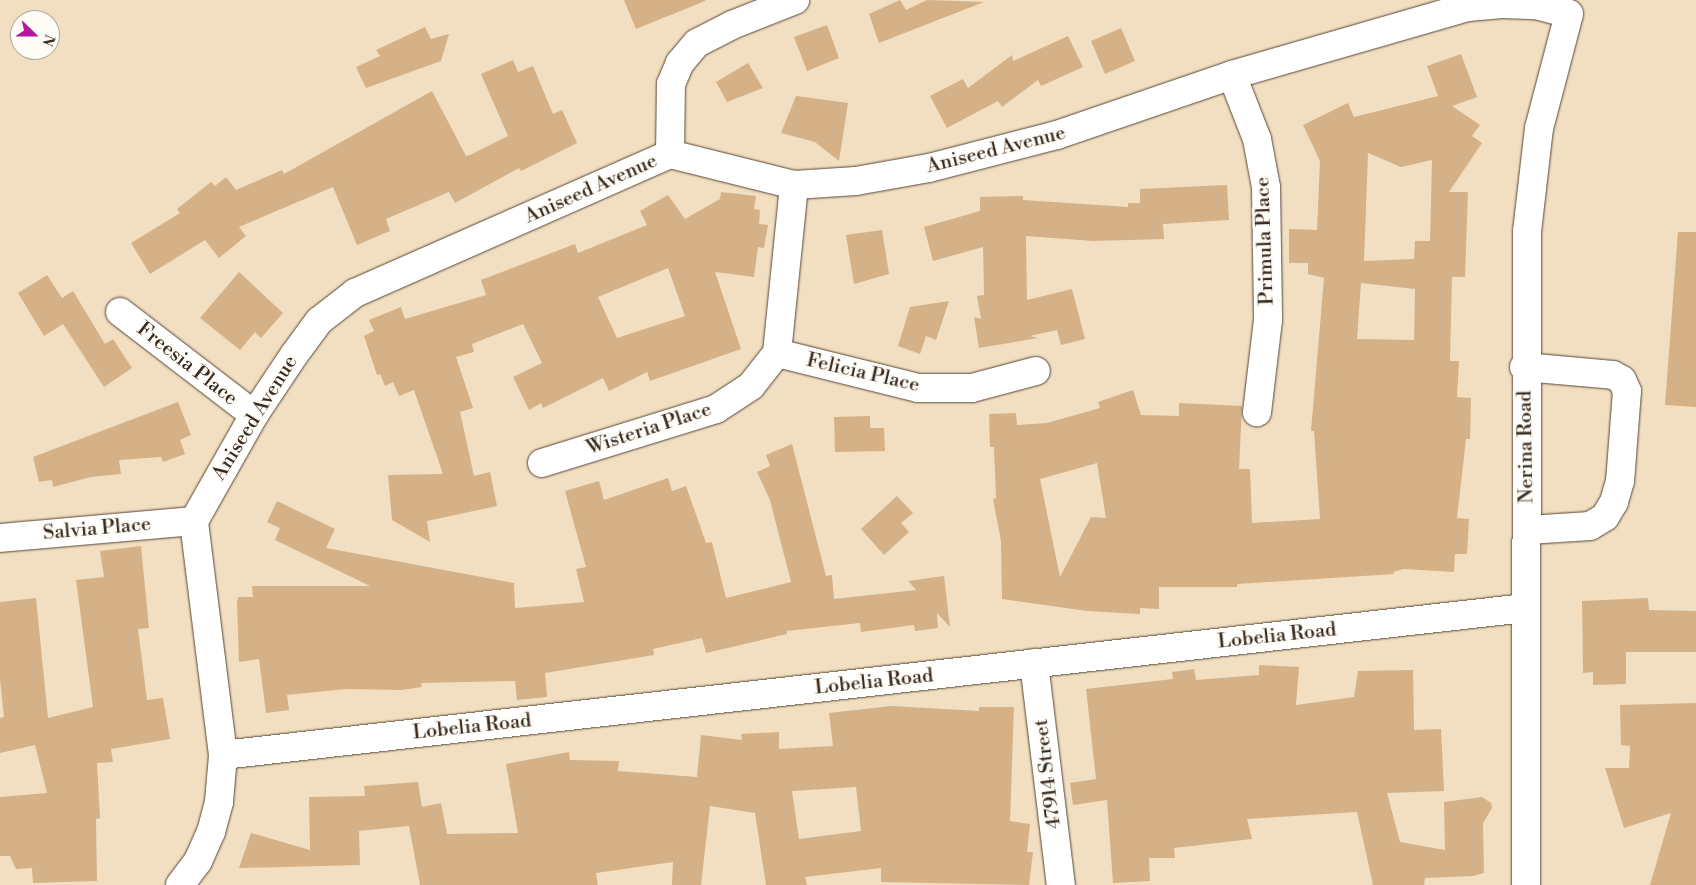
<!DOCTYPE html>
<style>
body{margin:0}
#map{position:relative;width:1696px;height:885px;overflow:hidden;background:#f2dfc1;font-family:"Libre Bodoni",serif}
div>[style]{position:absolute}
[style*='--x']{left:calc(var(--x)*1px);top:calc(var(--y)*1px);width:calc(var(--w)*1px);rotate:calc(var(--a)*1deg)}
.building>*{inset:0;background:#d5b187}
.roads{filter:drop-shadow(0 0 1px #564536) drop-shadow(0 0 1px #564536)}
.minor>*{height:28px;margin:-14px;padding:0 14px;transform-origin:14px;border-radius:14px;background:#fff}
span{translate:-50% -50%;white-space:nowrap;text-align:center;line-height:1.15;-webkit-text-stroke:4.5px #fdfcf7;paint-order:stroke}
.street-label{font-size:20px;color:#3b2a1e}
.north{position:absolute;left:10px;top:10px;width:50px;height:50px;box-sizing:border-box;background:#fdfcf7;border:1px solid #afa8a0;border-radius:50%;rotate:112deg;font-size:14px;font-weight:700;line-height:20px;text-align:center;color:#3b2a1e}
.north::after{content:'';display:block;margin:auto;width:18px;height:22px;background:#b5179e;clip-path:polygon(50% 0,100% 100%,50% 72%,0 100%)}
</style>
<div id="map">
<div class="building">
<i style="clip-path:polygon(624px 0,705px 0,705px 1px,636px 29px)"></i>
<i style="clip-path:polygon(900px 0,906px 10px,927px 0,984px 2px,879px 43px,869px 14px)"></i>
<i style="clip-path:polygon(827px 25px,839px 58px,807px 71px,794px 37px)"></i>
<i style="clip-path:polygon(425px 27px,431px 39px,449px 34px,441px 61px,366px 88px,356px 67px,380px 56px,376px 50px)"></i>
<i style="clip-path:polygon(1121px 28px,1135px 61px,1105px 74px,1091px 41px)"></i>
<i style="clip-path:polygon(1068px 36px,1083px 67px,1041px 86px,1038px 80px,1002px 107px,998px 101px,947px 128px,930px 96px,963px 79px,968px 88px,1012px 55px,1013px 61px)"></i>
<i style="clip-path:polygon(evenodd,1461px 54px,1477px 97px,1452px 106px,1480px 125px,1472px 136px,1482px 143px,1449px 192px,1468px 192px,1465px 277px,1452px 277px,1450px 361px,1459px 361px,1457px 397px,1471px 398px,1470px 439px,1466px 439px,1457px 518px,1469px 519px,1467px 554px,1455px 554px,1454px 572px,1404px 569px,1393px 572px,1394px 574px,1237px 584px,1237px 587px,1159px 587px,1159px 609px,1140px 608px,1140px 614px,1087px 611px,1002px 599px,1001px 541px,993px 499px,996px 498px,994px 447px,990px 447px,989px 414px,1016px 413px,1017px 425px,1047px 423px,1100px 408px,1098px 402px,1133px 390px,1141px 415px,1179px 416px,1179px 403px,1242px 406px,1239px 469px,1250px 469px,1252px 523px,1320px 519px,1314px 431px,1311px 431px,1324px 278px,1308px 274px,1308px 263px,1289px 263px,1289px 229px,1317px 230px,1320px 161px,1303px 125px,1348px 103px,1354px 117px,1438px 96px,1427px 66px,1461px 54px,1368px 153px,1401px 167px,1432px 160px,1430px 241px,1415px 241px,1414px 259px,1364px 261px,1368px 153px,1461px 54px,1361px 283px,1415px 289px,1414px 340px,1357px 339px,1361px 283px,1461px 54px,1097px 463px,1106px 518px,1091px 517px,1060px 577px,1040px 479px,1097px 463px)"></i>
<i style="clip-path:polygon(513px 60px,518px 72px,533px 66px,553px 114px,562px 110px,577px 143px,521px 171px,519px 168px,455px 203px,449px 192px,386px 219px,390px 231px,357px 245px,333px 187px,239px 227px,246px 236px,219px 258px,205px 240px,150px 274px,131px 243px,180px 213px,177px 209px,211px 182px,215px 186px,226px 177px,236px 190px,282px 170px,284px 174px,432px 91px,466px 156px,470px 155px,508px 136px,481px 74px)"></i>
<i style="clip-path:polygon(748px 63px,763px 88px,727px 102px,716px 82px)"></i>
<i style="clip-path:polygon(796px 96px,848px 103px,839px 161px,815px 142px,781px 133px)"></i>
<i style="clip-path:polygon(1227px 185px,1229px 220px,1163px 224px,1164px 239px,1093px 241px,1026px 236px,1027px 300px,1072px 289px,1085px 339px,1061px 345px,1057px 330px,1030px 336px,1038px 338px,979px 348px,974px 317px,981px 319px,977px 296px,984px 295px,983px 247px,933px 261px,924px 227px,980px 211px,980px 197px,1023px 196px,1023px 200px,1128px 207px,1128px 203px,1140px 203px,1140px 189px)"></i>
<i style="clip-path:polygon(evenodd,721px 192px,756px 196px,754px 209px,760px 210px,759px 224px,768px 225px,764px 248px,758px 247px,754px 277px,715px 272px,741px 349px,650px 381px,647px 372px,609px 391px,603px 378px,543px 408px,541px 403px,529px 410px,513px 377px,542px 363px,523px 324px,472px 344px,474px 352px,456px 357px,473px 408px,460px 412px,474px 476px,490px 472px,497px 506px,427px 521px,430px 542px,392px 520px,388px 475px,443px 474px,414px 390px,399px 396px,393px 382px,385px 386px,380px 374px,377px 375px,364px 336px,374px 331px,369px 320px,401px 307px,405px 319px,486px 295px,481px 280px,575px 244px,578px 253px,647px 225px,640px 211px,668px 195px,685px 219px,720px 199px,721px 192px,668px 268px,685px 316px,617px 338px,598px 297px,668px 268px)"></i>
<i style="clip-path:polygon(882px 230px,889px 274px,854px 284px,846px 235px)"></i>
<i style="clip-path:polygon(1678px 232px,1696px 232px,1696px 407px,1665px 405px)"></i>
<i style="clip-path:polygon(239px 272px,283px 313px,261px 338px,255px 332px,240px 350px,200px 318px)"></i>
<i style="clip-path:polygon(47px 275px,62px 298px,73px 291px,105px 344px,113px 339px,132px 368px,104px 387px,63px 324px,44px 336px,18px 293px)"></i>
<i style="clip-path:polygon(949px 301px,936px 340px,926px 336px,920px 354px,898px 346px,910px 307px)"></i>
<i style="clip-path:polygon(178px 402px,191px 435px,180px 440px,185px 454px,163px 462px,161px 457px,119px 460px,121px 474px,91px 477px,53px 487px,52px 480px,39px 482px,33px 457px)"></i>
<i style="clip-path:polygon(870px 416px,870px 428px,884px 428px,885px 451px,835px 452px,834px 417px)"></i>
<i style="clip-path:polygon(792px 444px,826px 576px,832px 575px,834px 599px,916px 590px,908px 581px,944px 576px,950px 627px,937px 613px,938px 628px,915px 631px,914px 625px,861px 632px,860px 623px,787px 631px,787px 634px,706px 653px,702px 638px,653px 649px,654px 655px,545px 673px,547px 697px,517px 700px,515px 681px,421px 683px,422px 687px,402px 690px,346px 689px,287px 695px,289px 710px,266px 713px,259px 659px,239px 662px,237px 603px,238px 597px,253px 597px,252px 586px,370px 586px,275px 540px,280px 528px,267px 522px,277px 501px,335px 529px,326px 548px,514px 583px,515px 608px,584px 602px,576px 569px,586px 567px,565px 491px,599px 481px,604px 500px,668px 478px,672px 491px,686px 486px,706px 543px,712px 542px,726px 598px,791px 582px,770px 500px,757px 472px,770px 466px,766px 455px)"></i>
<i style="clip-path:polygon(897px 496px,913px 513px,901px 523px,909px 532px,884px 555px,861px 529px)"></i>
<i style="clip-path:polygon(141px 546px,149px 628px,138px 629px,147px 700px,163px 698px,170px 739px,111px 749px,113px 762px,97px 763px,100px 818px,96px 819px,97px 881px,33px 883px,32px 868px,16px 869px,10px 856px,0 856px,0 797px,47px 793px,35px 745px,0 753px,0 718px,4px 717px,0 679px,0 602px,36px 598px,48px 718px,93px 707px,76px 580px,104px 577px,100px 551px)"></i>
<i style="clip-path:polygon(1648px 598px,1649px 610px,1696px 611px,1696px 652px,1626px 652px,1626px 684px,1593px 685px,1593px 672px,1583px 673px,1582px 601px)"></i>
<i style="clip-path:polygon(1259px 665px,1299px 667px,1296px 705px,1354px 697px,1358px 671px,1413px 670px,1414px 730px,1441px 729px,1444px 791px,1387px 793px,1400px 842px,1445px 850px,1444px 802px,1482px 797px,1491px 803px,1492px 808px,1483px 823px,1484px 873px,1473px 876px,1425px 878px,1424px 885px,1373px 885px,1357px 812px,1247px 819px,1252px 839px,1174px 848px,1175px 858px,1149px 858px,1150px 881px,1113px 883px,1107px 800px,1073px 805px,1070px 783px,1096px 779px,1086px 689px,1173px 679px,1172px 672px,1194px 669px,1196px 680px,1259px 675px)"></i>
<i style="clip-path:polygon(1696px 703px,1696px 885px,1650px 885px,1671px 813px,1624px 828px,1605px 768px,1629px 768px,1630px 746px,1621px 745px,1620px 705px)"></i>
<i style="clip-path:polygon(evenodd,891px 706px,979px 711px,979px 707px,1014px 707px,1010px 821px,1030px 824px,1027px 852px,1033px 852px,1029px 885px,881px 882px,881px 868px,805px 877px,807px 885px,766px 885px,755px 813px,710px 806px,701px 885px,672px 885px,673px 862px,596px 873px,598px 885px,420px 885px,409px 826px,359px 831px,360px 865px,239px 868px,251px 833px,310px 850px,309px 797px,365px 796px,364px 786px,418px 782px,422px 807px,441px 803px,447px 834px,518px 833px,506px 764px,569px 752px,570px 760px,619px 761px,618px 771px,697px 777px,701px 735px,742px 740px,741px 734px,779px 732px,779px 749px,833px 746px,829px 713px,891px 706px,856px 787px,861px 831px,799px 839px,792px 791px,856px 787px)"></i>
</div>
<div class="roads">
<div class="minor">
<i style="--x:1232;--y:75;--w:69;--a:68.7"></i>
<i style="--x:1257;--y:139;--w:49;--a:79.4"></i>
<i style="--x:1266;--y:187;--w:133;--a:89.1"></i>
<i style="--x:1268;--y:320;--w:93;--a:96.8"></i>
<i style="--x:670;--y:154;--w:70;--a:-89.2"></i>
<i style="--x:671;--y:84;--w:23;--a:-67"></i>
<i style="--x:680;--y:63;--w:26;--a:-50"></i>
<i style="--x:697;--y:43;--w:39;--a:-27"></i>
<i style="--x:732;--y:25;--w:68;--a:-21.6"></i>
<i style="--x:120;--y:312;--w:169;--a:37.5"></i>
<i style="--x:777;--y:353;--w:145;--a:13.9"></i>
<i style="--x:918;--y:388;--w:54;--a:0"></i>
<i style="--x:972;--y:388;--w:66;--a:-14.9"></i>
<i style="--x:1524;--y:367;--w:89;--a:5.1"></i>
<i style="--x:1613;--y:375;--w:10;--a:29"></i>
<i style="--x:1622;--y:380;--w:12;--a:66"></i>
<i style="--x:1627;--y:391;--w:90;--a:94.4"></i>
<i style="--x:1620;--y:481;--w:22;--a:106"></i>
<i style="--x:1614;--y:502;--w:17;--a:121"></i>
<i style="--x:1605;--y:517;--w:17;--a:149"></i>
<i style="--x:1590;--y:526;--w:62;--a:176.3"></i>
<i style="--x:542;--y:463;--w:182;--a:-17.2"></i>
<i style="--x:716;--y:409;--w:42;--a:-33.3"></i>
<i style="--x:751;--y:386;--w:42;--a:-51.8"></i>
<i style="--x:777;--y:353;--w:169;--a:-84.2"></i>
<i style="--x:0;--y:538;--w:195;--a:-5"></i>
<i style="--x:1034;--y:663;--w:224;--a:83.1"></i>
<i style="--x:223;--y:755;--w:1311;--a:-6.44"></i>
<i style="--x:180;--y:885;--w:30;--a:-53"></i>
<i style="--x:198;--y:861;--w:32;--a:-66"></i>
<i style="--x:211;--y:832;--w:31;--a:-75"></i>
<i style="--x:219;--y:802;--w:47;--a:-85.1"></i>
<i style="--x:223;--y:755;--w:236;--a:-97.1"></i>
<i style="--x:194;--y:521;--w:122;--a:-60.5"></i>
<i style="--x:254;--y:415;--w:72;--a:-56.3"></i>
<i style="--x:294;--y:355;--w:42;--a:-53.7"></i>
<i style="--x:319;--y:321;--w:46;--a:-37.9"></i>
<i style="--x:355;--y:293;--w:344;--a:-23.8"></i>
<i style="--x:670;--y:154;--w:128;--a:14"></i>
<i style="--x:794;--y:185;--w:62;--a:-3.7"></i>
<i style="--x:856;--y:181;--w:74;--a:-10.1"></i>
<i style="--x:929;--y:168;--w:132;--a:-14.5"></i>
<i style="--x:1057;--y:135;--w:185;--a:-18.9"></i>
<i style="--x:1232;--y:75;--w:246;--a:-16.1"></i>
<i style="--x:1468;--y:7;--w:34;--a:-5"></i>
<i style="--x:1502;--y:4;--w:34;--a:2"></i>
<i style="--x:1536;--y:5;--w:34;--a:15"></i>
<i style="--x:1569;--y:14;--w:118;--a:104.7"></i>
<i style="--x:1539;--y:128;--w:104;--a:96.6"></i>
<i style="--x:1527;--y:231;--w:654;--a:90.09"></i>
</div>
</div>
<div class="street-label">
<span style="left:996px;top:150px;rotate:-14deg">Aniseed Avenue</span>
<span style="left:591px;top:189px;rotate:-24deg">Aniseed Avenue</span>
<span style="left:1265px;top:241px;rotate:-92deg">Primula Place</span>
<span style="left:187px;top:364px;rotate:38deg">Freesia Place</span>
<span style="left:863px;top:373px;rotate:13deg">Felicia Place</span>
<span style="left:255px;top:418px;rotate:-58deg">Aniseed Avenue</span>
<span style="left:649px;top:429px;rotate:-18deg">Wisteria Place</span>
<span style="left:1526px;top:447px;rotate:-91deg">Nerina Road</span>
<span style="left:97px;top:529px;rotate:-5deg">Salvia Place</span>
<span style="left:1277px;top:636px;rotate:-6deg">Lobelia Road</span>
<span style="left:874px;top:682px;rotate:-6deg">Lobelia Road</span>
<span style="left:472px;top:727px;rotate:-6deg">Lobelia Road</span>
<span style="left:1048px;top:774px;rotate:-97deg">47914 Street</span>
</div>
<div class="north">N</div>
</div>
